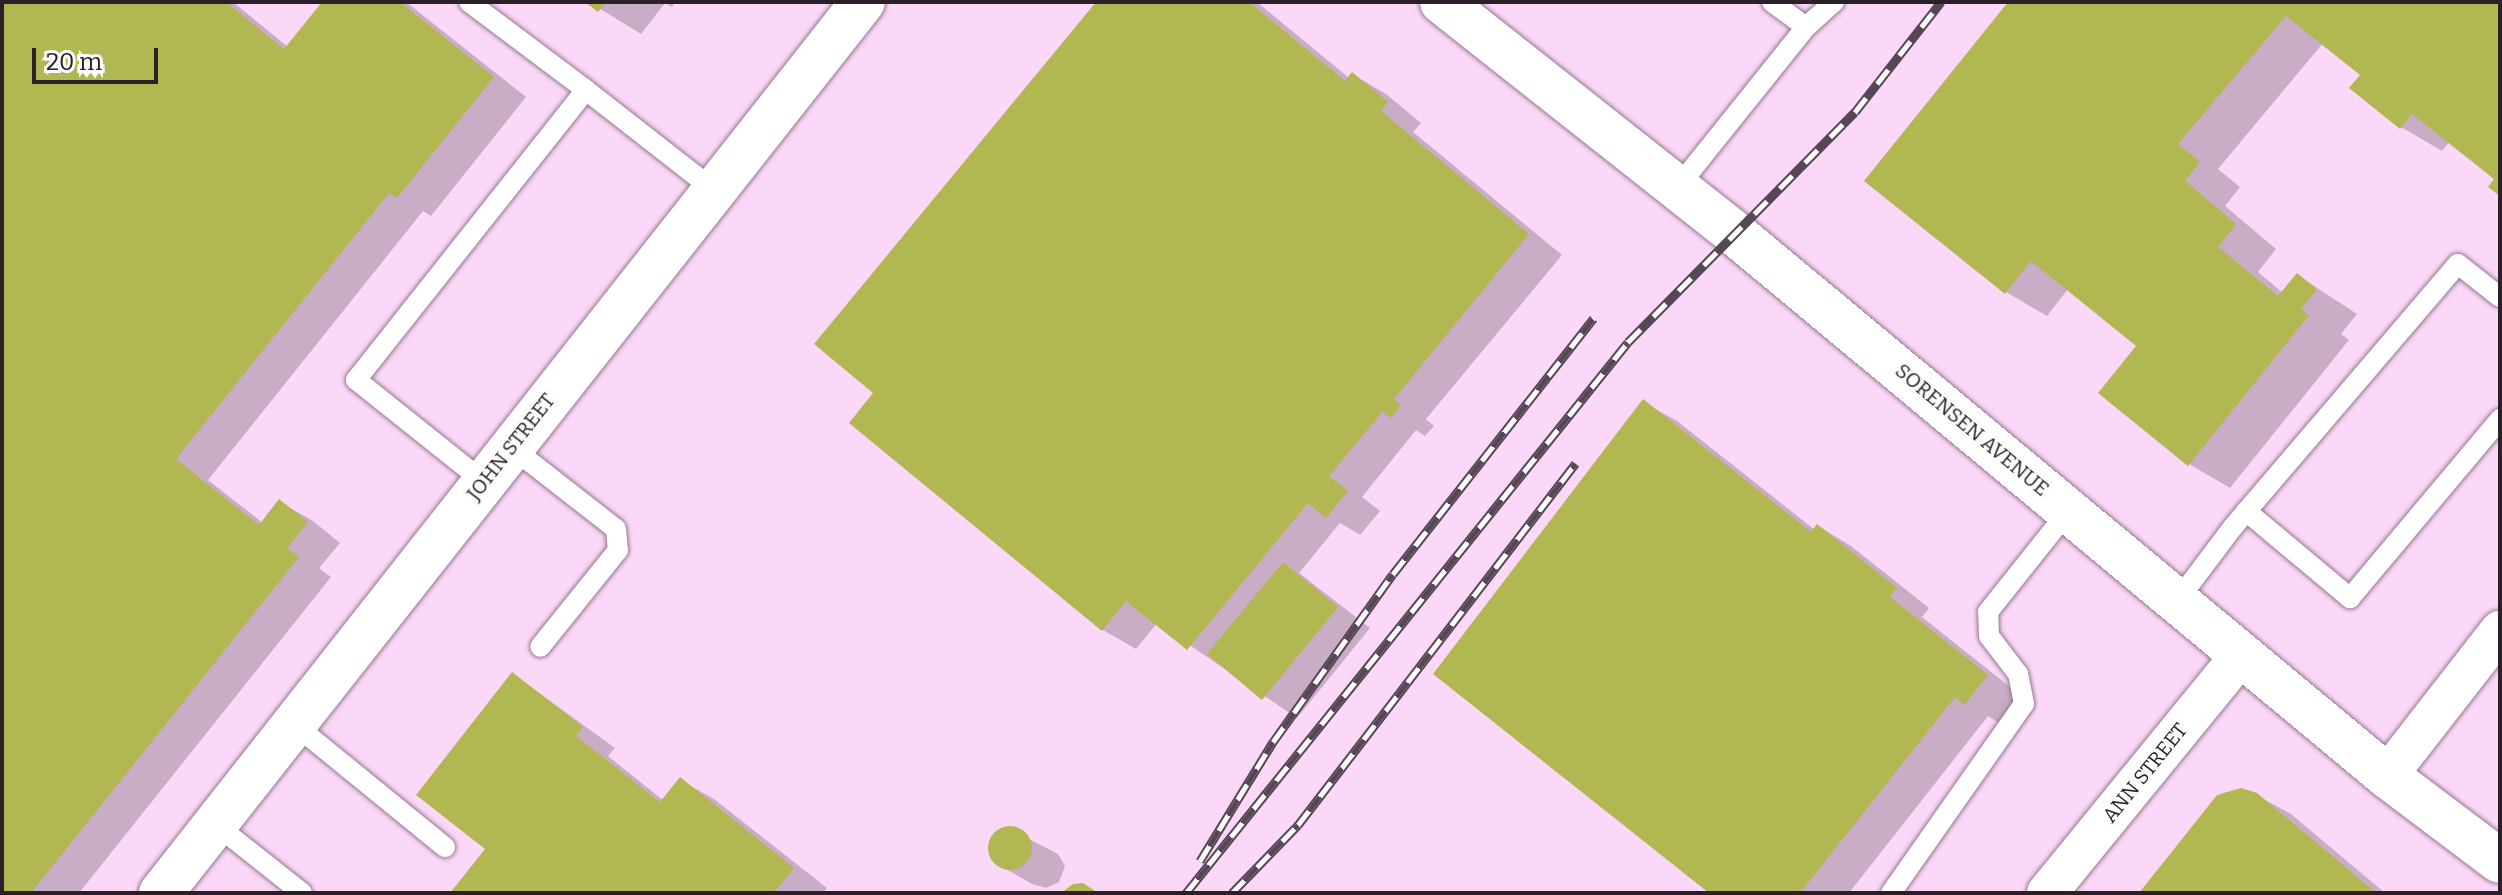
<!DOCTYPE html>
<style>
body{margin:0}
#map{position:relative;width:2502px;height:895px;overflow:hidden;background:#fee6fb;font-family:Bitter,serif}
div>[style]{position:absolute}
[style*='--x']{left:calc(var(--x)*1px);top:calc(var(--y)*1px);width:calc(var(--w)*1px);rotate:calc(var(--a)*1deg)}
.built>*{inset:0;background:#fcd8f8}
.shadow>*{inset:0;background:#0003}
.building>*{inset:0;background:#b1b751}
.round{border-radius:50%}
.roads{filter:drop-shadow(0 0 2px #937890) drop-shadow(0 0 2px #937890)}
.service>*{height:20px;margin:-10px;padding:0 10px;transform-origin:10px;border-radius:10px;background:#fff}
.minor>*{height:40px;margin:-20px;padding:0 20px;transform-origin:20px;border-radius:20px;background:#fff}
.tertiary>*{height:44px;margin:-22px;padding:0 22px;transform-origin:22px;border-radius:22px;background:#fff}
.rail>*{height:9px;margin-top:-4.5px;transform-origin:0;background:repeating-linear-gradient(90deg,#fcfcfc 0 18px,#554753 0 36px);box-sizing:border-box;border-block:2px solid #554753}
span{translate:-50% -50%;white-space:nowrap;text-align:center;line-height:1.15;-webkit-text-stroke:7px #fcfcfc;paint-order:stroke}
.street-label{font-size:20px;color:#2b202a}
.frame{position:absolute;inset:0;border:4px solid #2b202a;pointer-events:none}
.scale{position:absolute;left:32px;top:48px;width:126px;height:36px;box-sizing:border-box;border:4px solid #2b202a;border-top:0;padding-left:10px;font-size:24px;line-height:28px;white-space:nowrap;color:#2b202a;-webkit-text-stroke:6px #fcfcfc;paint-order:stroke}
</style>
<div id="map">
<div class="built">
<i style="clip-path:polygon(2px 2px,2500px 2px,2500px 893px,2px 893px)"></i>
</div>
<div class="shadow">
<i style="clip-path:polygon(2px 2px,233px 2px,288px 47px,324px 2px,406px 2px,526px 97px,431px 216px,423px 211px,208px 480px,263px 523px,280px 502px,313px 521px,340px 543px,319px 568px,331px 577px,79px 893px,2px 893px)"></i>
<i style="clip-path:polygon(589px 2px,675px 2px,672px 7px,665px 3px,641px 34px)"></i>
<i style="clip-path:polygon(1098px 2px,1257px 2px,1349px 78px,1352px 74px,1386px 94px,1421px 123px,1413px 132px,1562px 255px,1426px 419px,1434px 426px,1425px 436px,1416px 430px,1362px 497px,1380px 511px,1360px 535px,1340px 523px,1299px 573px,1370px 628px,1297px 718px,1157px 623px,1136px 649px,1103px 630px,876px 393px)"></i>
<i style="clip-path:polygon(2010px 2px,2500px 2px,2500px 194px,2497px 179px,2450px 141px,2442px 151px,2401px 127px,2363px 74px,2323px 43px,2218px 169px,2240px 187px,2225px 206px,2276px 249px,2258px 272px,2283px 293px,2297px 275px,2357px 314px,2341px 334px,2349px 340px,2230px 488px,2189px 464px,2139px 345px,2068px 289px,2047px 316px,2006px 292px)"></i>
<i style="clip-path:polygon(1643px 402px,1677px 421px,1815px 530px,1818px 526px,1851px 546px,1929px 608px,1922px 617px,2020px 695px,1999px 723px,1988px 716px,1849px 893px,1713px 893px)"></i>
<i style="clip-path:polygon(513px 674px,615px 748px,608px 756px,664px 801px,680px 780px,714px 799px,827px 888px,823px 893px,453px 893px,488px 849px)"></i>
<i style="clip-path:polygon(2256px 795px,2291px 814px,2385px 893px,2140px 893px)"></i>
<i style="clip-path:polygon(1008px 828px,1058px 854px,1065px 866px,1059px 882px,1046px 888px,1032px 884px,997px 864px,989px 849px,995px 834px)"></i>
</div>
<div class="building">
<i style="clip-path:polygon(2px 2px,226px 2px,284px 49px,322px 2px,400px 2px,494px 77px,397px 198px,389px 193px,176px 459px,259px 525px,279px 499px,308px 522px,287px 548px,299px 557px,31px 893px,2px 893px)"></i>
<i style="clip-path:polygon(585px 2px,606px 2px,598px 12px)"></i>
<i style="clip-path:polygon(1096px 2px,1249px 2px,1345px 81px,1352px 72px,1388px 102px,1381px 111px,1529px 234px,1394px 399px,1401px 405px,1391px 418px,1383px 411px,1329px 476px,1348px 491px,1326px 518px,1308px 503px,1187px 650px,1126px 601px,1102px 631px,849px 423px,873px 393px,814px 344px)"></i>
<i style="clip-path:polygon(2008px 2px,2500px 2px,2500px 196px,2488px 187px,2494px 179px,2412px 114px,2400px 129px,2349px 88px,2360px 75px,2286px 16px,2178px 144px,2200px 162px,2185px 181px,2236px 224px,2218px 247px,2278px 296px,2297px 273px,2317px 289px,2301px 309px,2309px 315px,2188px 466px,2098px 393px,2136px 346px,2031px 261px,2005px 294px,1864px 181px)"></i>
<i style="clip-path:polygon(1643px 399px,1811px 532px,1817px 524px,1897px 588px,1890px 597px,1988px 675px,1964px 705px,1955px 697px,1800px 893px,1709px 893px,1433px 674px)"></i>
<i style="clip-path:polygon(1283px 562px,1338px 607px,1262px 700px,1207px 654px)"></i>
<i style="clip-path:polygon(512px 672px,583px 727px,576px 736px,660px 802px,680px 777px,794px 868px,774px 893px,450px 893px,485px 849px,416px 795px)"></i>
<i style="clip-path:polygon(2241px 788px,2257px 793px,2376px 893px,2139px 893px,2217px 795px)"></i>
<i class="round" style="left:988px;top:826px;width:44px;height:44px"></i>
<i style="clip-path:polygon(1083px 883px,1098px 893px,1061px 893px,1073px 884px)"></i>
</div>
<div class="roads">
<div class="service">
<i style="--x:469;--y:2;--w:146;--a:36.9"></i>
<i style="--x:1806;--y:27;--w:38;--a:-42"></i>
<i style="--x:1677;--y:188;--w:206;--a:-51.3"></i>
<i style="--x:1806;--y:27;--w:42;--a:-143.7"></i>
<i style="--x:511;--y:447;--w:133;--a:38"></i>
<i style="--x:616;--y:529;--w:21;--a:85"></i>
<i style="--x:618;--y:550;--w:124;--a:128.8"></i>
<i style="--x:484;--y:482;--w:164;--a:-141.4"></i>
<i style="--x:356;--y:380;--w:370;--a:-51.6"></i>
<i style="--x:586;--y:90;--w:162;--a:38"></i>
<i style="--x:2246;--y:511;--w:136;--a:39.9"></i>
<i style="--x:2350;--y:598;--w:234;--a:-50"></i>
<i style="--x:2178;--y:600;--w:91;--a:-53"></i>
<i style="--x:2233;--y:527;--w:346;--a:-49.5"></i>
<i style="--x:2458;--y:264;--w:53;--a:38.2"></i>
<i style="--x:294;--y:724;--w:195;--a:39.2"></i>
<i style="--x:215;--y:824;--w:111;--a:38.4"></i>
<i style="--x:1891;--y:893;--w:231;--a:-54.9"></i>
<i style="--x:2024;--y:704;--w:31;--a:-101"></i>
<i style="--x:2018;--y:674;--w:48;--a:-127.3"></i>
<i style="--x:1989;--y:636;--w:24;--a:-92"></i>
<i style="--x:1988;--y:612;--w:130;--a:-51.5"></i>
</div>
<div class="minor">
<i style="--x:2387;--y:776;--w:184;--a:-52.1"></i>
<i style="--x:2047;--y:893;--w:308;--a:-50.8"></i>
</div>
<div class="tertiary">
<i style="--x:1442;--y:2;--w:371;--a:38.3"></i>
<i style="--x:1733;--y:232;--w:851;--a:39.75"></i>
<i style="--x:2387;--y:776;--w:141;--a:37"></i>
<i style="--x:161;--y:893;--w:1134;--a:-51.77"></i>
</div>
</div>
<div class="rail">
<i style="--x:1200;--y:861;--w:140;--a:-58.5"></i>
<i style="--x:1273;--y:742;--w:206;--a:-54.5"></i>
<i style="--x:1393;--y:574;--w:325;--a:-51.9"></i>
<i style="--x:1186;--y:893;--w:706;--a:-51.26"></i>
<i style="--x:1628;--y:342;--w:323;--a:-45.4"></i>
<i style="--x:1855;--y:112;--w:140;--a:-52"></i>
<i style="--x:1232;--y:893;--w:95;--a:-45.9"></i>
<i style="--x:1298;--y:825;--w:456;--a:-52.5"></i>
</div>
<div class="street-label">
<span style="left:1972px;top:430px;rotate:40deg">SORENSEN AVENUE</span>
<span style="left:511px;top:447px;rotate:-52deg">JOHN STREET</span>
<span style="left:2145px;top:773px;rotate:-51deg">ANN STREET</span>
</div>
<div class="frame"></div>
<div class="scale">20 m</div>
</div>
